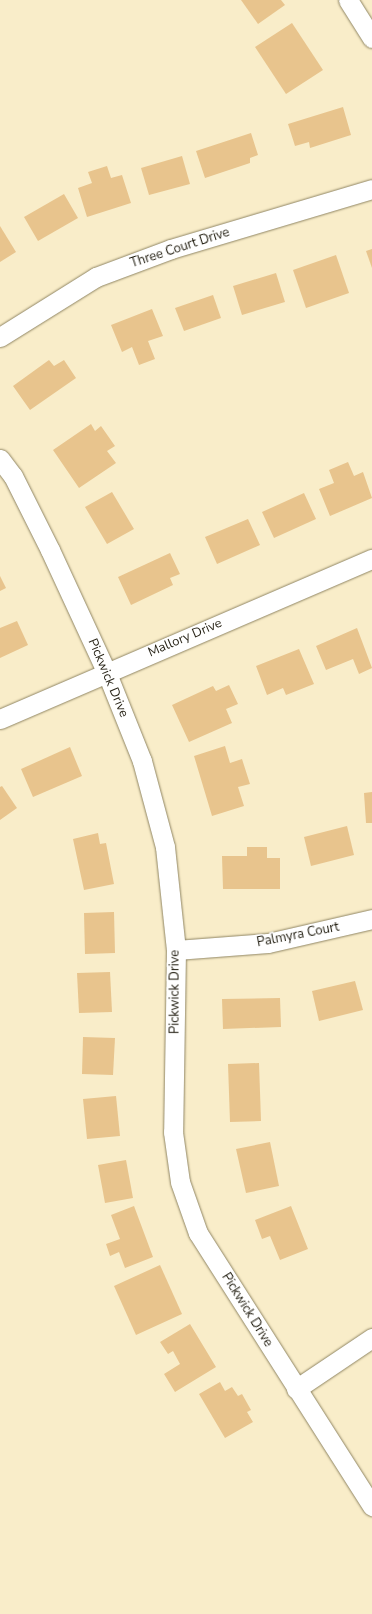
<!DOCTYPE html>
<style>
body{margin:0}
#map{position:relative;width:372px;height:1614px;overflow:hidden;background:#f9edc9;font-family:"Nunito Sans",sans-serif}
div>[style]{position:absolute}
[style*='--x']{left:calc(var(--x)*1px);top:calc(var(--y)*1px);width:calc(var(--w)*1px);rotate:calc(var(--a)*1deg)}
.building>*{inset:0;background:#e8c48d}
.roads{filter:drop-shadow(0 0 1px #908664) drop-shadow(0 0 1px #908664)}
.street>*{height:19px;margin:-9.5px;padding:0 9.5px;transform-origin:9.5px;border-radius:9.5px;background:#fff}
span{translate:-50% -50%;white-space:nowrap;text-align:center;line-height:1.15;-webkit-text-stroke:3px #fff;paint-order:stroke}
.street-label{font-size:13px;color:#231f12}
</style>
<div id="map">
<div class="building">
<i style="clip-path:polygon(241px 0,281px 0,285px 5px,258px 24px)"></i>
<i style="clip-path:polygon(292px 23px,323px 70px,286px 94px,255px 47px)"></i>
<i style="clip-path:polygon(343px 107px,351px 135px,310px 148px,309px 142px,295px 146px,288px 124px)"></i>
<i style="clip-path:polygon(251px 133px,258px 155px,250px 158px,250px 163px,205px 178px,196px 151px)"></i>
<i style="clip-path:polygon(182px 156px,190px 184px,149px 195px,141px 168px)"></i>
<i style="clip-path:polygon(107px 166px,111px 178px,122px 175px,131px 203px,87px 217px,78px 188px,92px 183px,88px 172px)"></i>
<i style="clip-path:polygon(64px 194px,78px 218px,38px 241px,24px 217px)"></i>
<i style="clip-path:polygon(0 226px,16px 252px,0 262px)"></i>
<i style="clip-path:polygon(372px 249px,372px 268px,366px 251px)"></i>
<i style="clip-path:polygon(336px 255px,349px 293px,306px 308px,293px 270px)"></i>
<i style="clip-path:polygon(276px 273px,285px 302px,242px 315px,233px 286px)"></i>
<i style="clip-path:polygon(213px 295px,221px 318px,184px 331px,175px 308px)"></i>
<i style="clip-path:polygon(152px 309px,163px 336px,148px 341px,155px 359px,139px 365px,132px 347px,122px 352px,111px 325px)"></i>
<i style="clip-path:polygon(49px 360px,54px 366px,64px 360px,76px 378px,30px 410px,13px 386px)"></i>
<i style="clip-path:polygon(91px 424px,95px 431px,101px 426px,115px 446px,107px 451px,116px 463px,79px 488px,53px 450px)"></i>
<i style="clip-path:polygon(348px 462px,354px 476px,363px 472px,372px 498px,330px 516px,319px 489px,334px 483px,329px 470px)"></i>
<i style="clip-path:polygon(112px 492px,134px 529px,107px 544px,85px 507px)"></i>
<i style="clip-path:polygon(304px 493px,316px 519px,274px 538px,262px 512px)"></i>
<i style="clip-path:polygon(248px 519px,260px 545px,217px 564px,205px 537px)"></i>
<i style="clip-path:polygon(170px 553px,180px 574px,170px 578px,173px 585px,131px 605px,118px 577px)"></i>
<i style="clip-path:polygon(0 576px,6px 588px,0 591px)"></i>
<i style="clip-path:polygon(17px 621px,28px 645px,0 658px,0 628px)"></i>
<i style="clip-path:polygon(357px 628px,372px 668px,359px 674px,353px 659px,326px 670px,316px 646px)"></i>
<i style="clip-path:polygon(299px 649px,314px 684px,286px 695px,283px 688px,267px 695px,256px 666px)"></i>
<i style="clip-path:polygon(229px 685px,238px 704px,226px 709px,232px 723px,189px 742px,172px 705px,213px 686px,216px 691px)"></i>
<i style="clip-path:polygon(225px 746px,230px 763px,242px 759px,250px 784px,238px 787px,244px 806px,212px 816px,194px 756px)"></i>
<i style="clip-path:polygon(70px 747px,82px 776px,33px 797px,21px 769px)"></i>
<i style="clip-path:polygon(2px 786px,17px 808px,0 820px,0 787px)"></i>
<i style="clip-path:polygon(372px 792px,372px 823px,366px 823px,364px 793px)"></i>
<i style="clip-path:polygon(347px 826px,354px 855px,311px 866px,304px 837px)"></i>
<i style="clip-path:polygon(98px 833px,100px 844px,106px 843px,114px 884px,84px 890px,73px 839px)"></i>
<i style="clip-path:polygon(247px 847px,267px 847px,267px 858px,280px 858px,280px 889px,223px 889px,222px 856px,247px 856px)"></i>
<i style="clip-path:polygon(114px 912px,115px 953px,85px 954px,84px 913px)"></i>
<i style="clip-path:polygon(110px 972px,112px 1012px,79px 1013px,77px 973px)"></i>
<i style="clip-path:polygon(355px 981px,363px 1010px,319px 1021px,312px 991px)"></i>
<i style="clip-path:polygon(280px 998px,281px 1027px,223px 1029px,222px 999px)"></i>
<i style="clip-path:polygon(83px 1037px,115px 1038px,113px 1075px,82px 1074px)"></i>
<i style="clip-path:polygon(259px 1063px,261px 1121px,230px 1122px,228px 1064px)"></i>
<i style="clip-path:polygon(116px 1096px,120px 1136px,87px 1139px,83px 1099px)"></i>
<i style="clip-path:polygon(270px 1142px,279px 1186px,246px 1193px,236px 1149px)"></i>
<i style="clip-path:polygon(126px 1160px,133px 1198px,105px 1203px,98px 1165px)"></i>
<i style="clip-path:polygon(134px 1206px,153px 1257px,125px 1268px,119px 1252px,110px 1256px,106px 1244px,120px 1239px,111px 1215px)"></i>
<i style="clip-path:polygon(291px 1206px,308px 1249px,280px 1260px,270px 1236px,262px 1239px,255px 1220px)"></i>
<i style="clip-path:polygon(160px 1265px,182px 1314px,136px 1335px,114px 1286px)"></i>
<i style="clip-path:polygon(190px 1324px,216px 1367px,175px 1392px,164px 1374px,180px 1364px,173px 1351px,168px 1354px,160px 1342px)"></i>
<i style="clip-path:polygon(220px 1382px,225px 1391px,232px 1387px,238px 1396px,242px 1394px,251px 1410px,247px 1412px,253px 1422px,225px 1438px,199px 1394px)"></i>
</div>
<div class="roads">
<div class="street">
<i style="--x:348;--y:0;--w:45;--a:57.7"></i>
<i style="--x:0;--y:337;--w:113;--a:-32"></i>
<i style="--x:96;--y:277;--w:80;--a:-20.5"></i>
<i style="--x:171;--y:249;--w:210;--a:-16.6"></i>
<i style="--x:0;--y:459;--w:21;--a:53"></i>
<i style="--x:13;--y:476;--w:83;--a:63.4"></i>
<i style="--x:50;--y:550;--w:133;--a:65.2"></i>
<i style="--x:106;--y:671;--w:97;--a:68.2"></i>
<i style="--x:142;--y:761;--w:89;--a:75"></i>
<i style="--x:165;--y:847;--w:104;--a:83.9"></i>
<i style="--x:176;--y:950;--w:182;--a:90.9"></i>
<i style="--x:173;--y:1132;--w:50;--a:82"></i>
<i style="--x:180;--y:1182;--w:54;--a:70.6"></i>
<i style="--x:198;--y:1233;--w:324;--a:57.5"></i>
<i style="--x:0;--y:719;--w:405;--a:-23.3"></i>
<i style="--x:176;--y:950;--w:92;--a:-4.4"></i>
<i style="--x:268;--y:943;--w:107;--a:-13"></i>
<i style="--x:296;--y:1389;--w:92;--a:-33.9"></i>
</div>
</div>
<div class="street-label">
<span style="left:180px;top:248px;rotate:-18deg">Three Court Drive</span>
<span style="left:185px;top:638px;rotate:-23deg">Mallory Drive</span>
<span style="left:108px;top:678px;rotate:67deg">Pickwick Drive</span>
<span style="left:298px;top:935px;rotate:-11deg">Palmyra Court</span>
<span style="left:175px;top:992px;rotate:-90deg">Pickwick Drive</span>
<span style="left:247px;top:1310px;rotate:58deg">Pickwick Drive</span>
</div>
</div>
